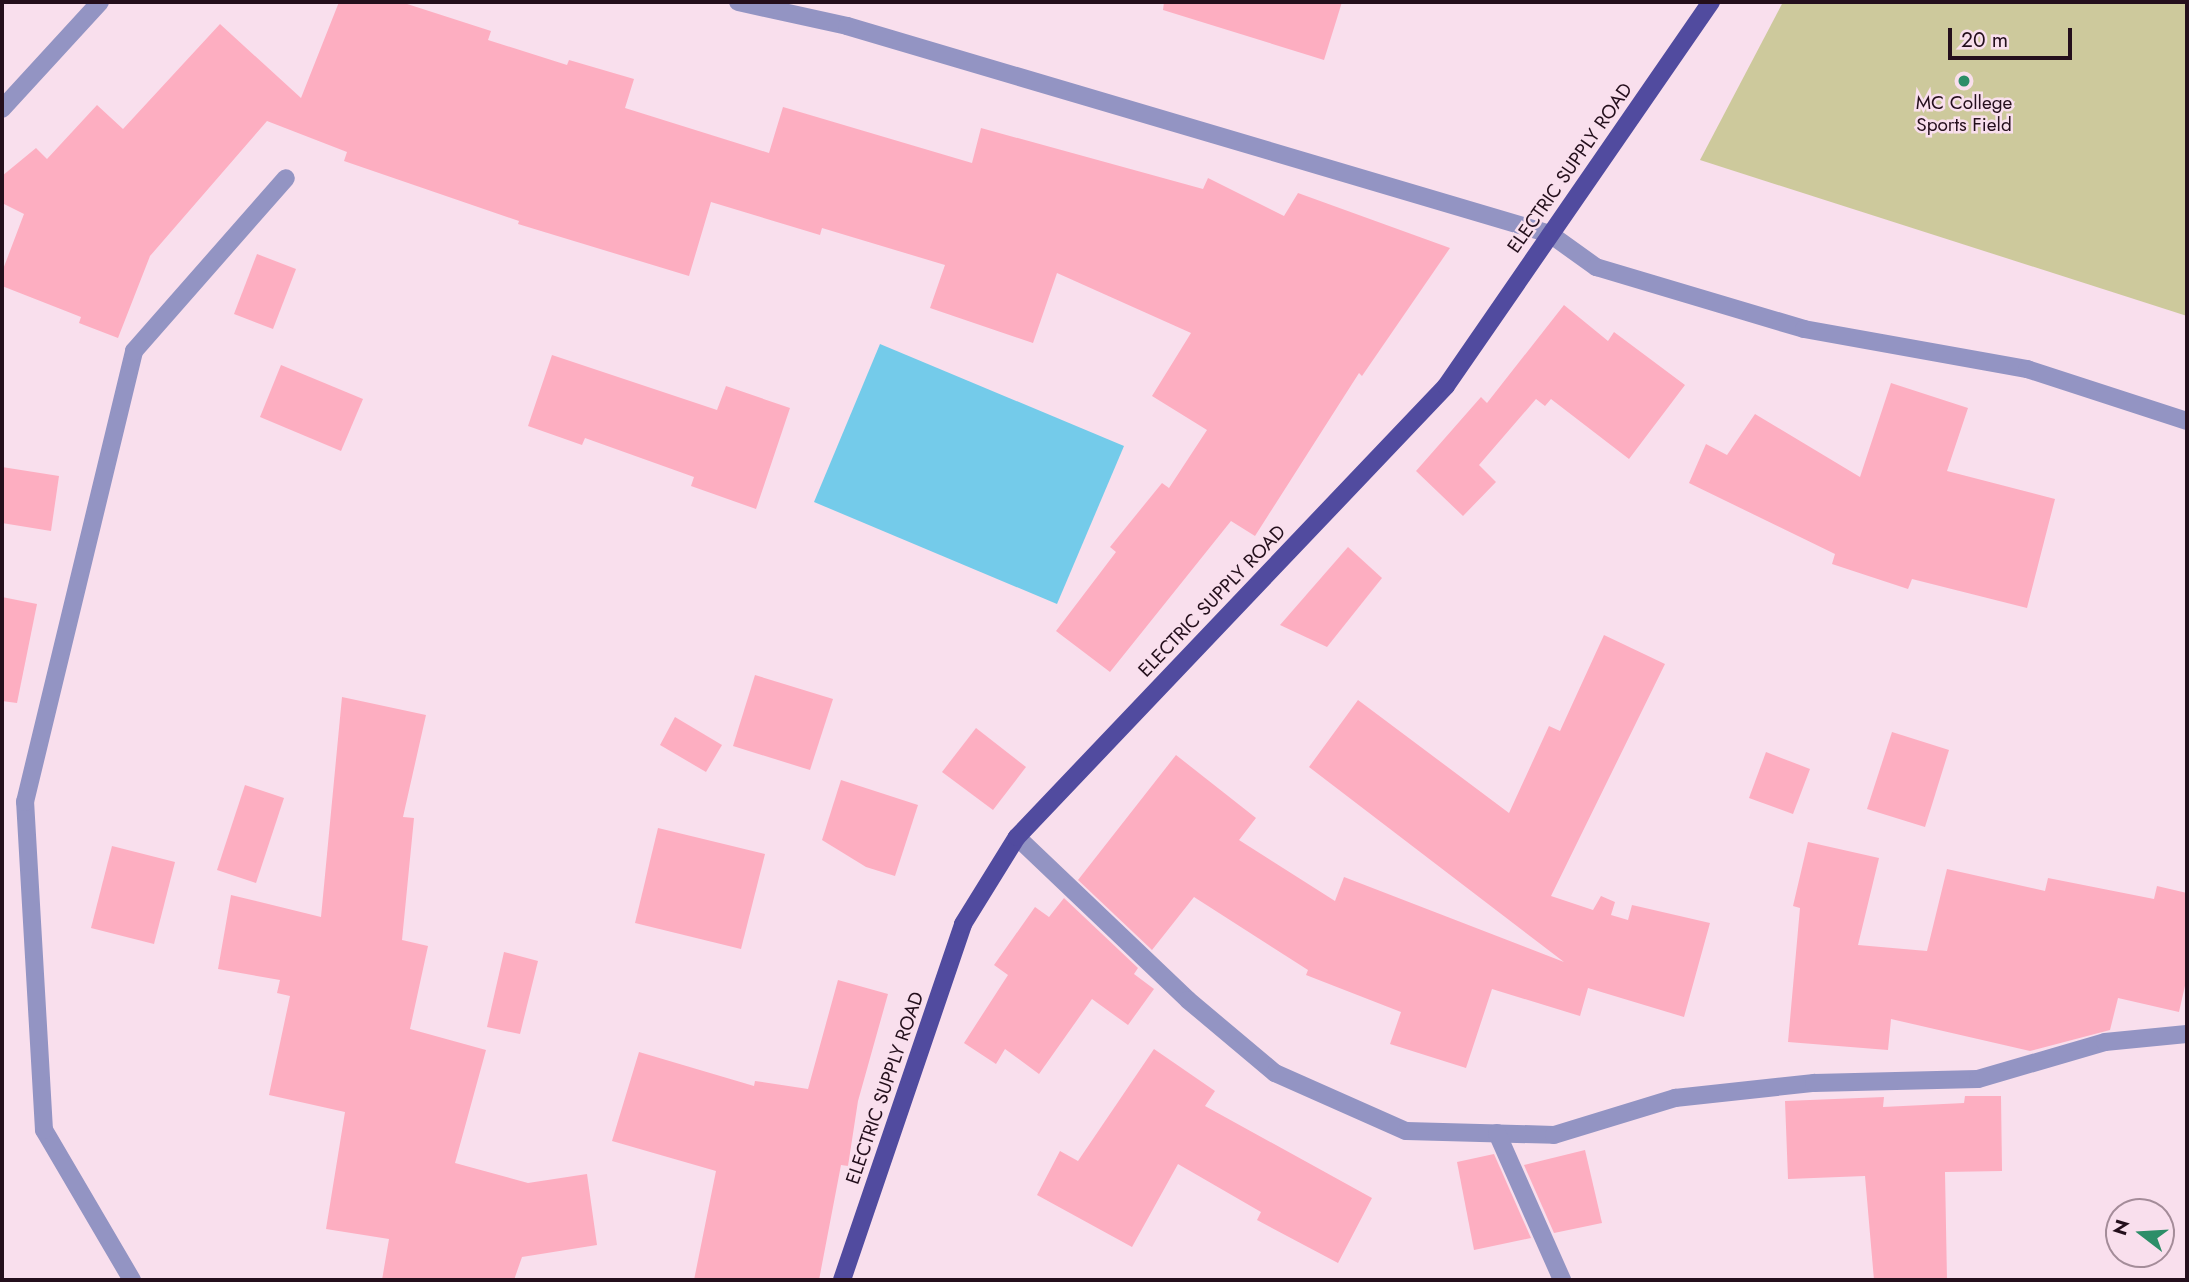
<!DOCTYPE html>
<style>
body{margin:0}
#map{position:relative;width:2189px;height:1282px;overflow:hidden;background:#f9dfed;font-family:Jost,sans-serif}
div>[style]{position:absolute}
[style*='--x']{left:calc(var(--x)*1px);top:calc(var(--y)*1px);width:calc(var(--w)*1px);rotate:calc(var(--a)*1deg)}
.green>*{inset:0;background:#cdc99c}
.water>*{inset:0;background:#74cbea}
.building>*{inset:0;background:#fdaec1}
.street>*{height:18px;margin:-9px;padding:0 9px;transform-origin:9px;border-radius:9px;background:#9394c3}
.primary>*{height:18px;margin:-9px;padding:0 9px;transform-origin:9px;border-radius:9px;background:#514b9f}
.dots>*{width:19px;height:19px;translate:-50% -50%;box-sizing:border-box;border:4px solid #f9dfed;border-radius:50%}
span{translate:-50% -50%;white-space:nowrap;text-align:center;line-height:1.15;-webkit-text-stroke:5px #f9dfed;paint-order:stroke}
.poi-label{font-size:19px;color:#240f1c}
.street-label{font-size:19px;color:#240f1c}
.frame{position:absolute;inset:0;border:4px solid #240f1c;pointer-events:none}
.north{position:absolute;left:2105px;top:1198px;width:70px;height:70px;box-sizing:border-box;background:#f9dfed;border:2px solid #a48c99;border-radius:50%;rotate:287deg;font-size:19px;font-weight:700;line-height:28px;text-align:center;color:#240f1c}
.north::after{content:'';display:block;margin:auto;width:24px;height:32px;background:#2c8e68;clip-path:polygon(50% 0,100% 100%,50% 72%,0 100%)}
.scale{position:absolute;left:1948px;top:28px;width:124px;height:32px;box-sizing:border-box;border:4px solid #240f1c;border-top:0;padding-left:9px;font-size:21px;line-height:24px;white-space:nowrap;color:#240f1c;-webkit-text-stroke:5px #f9dfed;paint-order:stroke}
</style>
<div id="map">
<div class="green">
<i style="clip-path:polygon(1783px 2px,2187px 2px,2187px 316px,1700px 160px)"></i>
</div>
<div class="water">
<i style="clip-path:polygon(880px 344px,1124px 446px,1057px 604px,814px 502px)"></i>
</div>
<div class="building">
<i style="clip-path:polygon(339px 2px,401px 2px,491px 31px,488px 40px,567px 65px,569px 60px,634px 79px,625px 108px,769px 153px,783px 107px,972px 163px,981px 128px,1203px 189px,1208px 178px,1284px 216px,1298px 193px,1450px 248px,1362px 376px,1359px 373px,1255px 536px,1231px 521px,1110px 672px,1056px 631px,1116px 552px,1110px 547px,1162px 483px,1169px 488px,1207px 430px,1152px 396px,1191px 333px,1057px 273px,1033px 343px,930px 308px,945px 265px,822px 228px,820px 235px,711px 202px,689px 276px,518px 224px,519px 221px,344px 161px,347px 152px,267px 121px,150px 256px,118px 338px,79px 323px,81px 317px,2px 286px,2px 272px,24px 214px,2px 203px,2px 176px,36px 148px,47px 159px,97px 105px,123px 129px,220px 24px,301px 98px)"></i>
<i style="clip-path:polygon(1164px 2px,1342px 2px,1324px 60px,1163px 10px)"></i>
<i style="clip-path:polygon(257px 254px,296px 269px,273px 329px,234px 314px)"></i>
<i style="clip-path:polygon(1564px 305px,1608px 341px,1614px 332px,1685px 385px,1629px 459px,1551px 399px,1545px 406px,1536px 399px,1479px 465px,1496px 482px,1463px 516px,1416px 471px,1481px 397px,1487px 403px)"></i>
<i style="clip-path:polygon(552px 355px,717px 410px,726px 386px,790px 408px,756px 509px,691px 486px,694px 477px,585px 438px,582px 445px,528px 426px)"></i>
<i style="clip-path:polygon(281px 365px,363px 399px,341px 451px,260px 417px)"></i>
<i style="clip-path:polygon(1891px 383px,1968px 408px,1947px 471px,2055px 499px,2027px 608px,1912px 579px,1908px 589px,1832px 564px,1835px 554px,1689px 483px,1706px 444px,1727px 455px,1755px 414px,1860px 477px)"></i>
<i style="clip-path:polygon(2px 467px,59px 476px,51px 531px,2px 523px)"></i>
<i style="clip-path:polygon(1348px 547px,1382px 578px,1327px 647px,1280px 625px)"></i>
<i style="clip-path:polygon(2px 597px,37px 604px,17px 703px,2px 701px)"></i>
<i style="clip-path:polygon(1604px 635px,1665px 664px,1551px 896px,1593px 910px,1601px 896px,1615px 902px,1611px 915px,1628px 920px,1632px 905px,1710px 923px,1684px 1017px,1588px 988px,1580px 1016px,1492px 989px,1466px 1068px,1390px 1044px,1401px 1012px,1306px 975px,1308px 970px,1194px 897px,1152px 950px,1078px 880px,1176px 755px,1256px 818px,1239px 840px,1335px 901px,1344px 877px,1564px 962px,1309px 767px,1358px 700px,1509px 813px,1549px 726px,1560px 731px)"></i>
<i style="clip-path:polygon(755px 675px,833px 699px,810px 770px,733px 746px)"></i>
<i style="clip-path:polygon(342px 697px,426px 715px,403px 817px,414px 818px,402px 940px,428px 946px,410px 1029px,486px 1050px,455px 1163px,528px 1183px,587px 1174px,597px 1245px,522px 1257px,514px 1280px,382px 1280px,389px 1239px,326px 1229px,345px 1112px,269px 1095px,290px 996px,277px 993px,280px 980px,218px 969px,231px 895px,321px 917px)"></i>
<i style="clip-path:polygon(675px 717px,722px 745px,706px 772px,660px 745px)"></i>
<i style="clip-path:polygon(976px 728px,1026px 767px,993px 810px,942px 772px)"></i>
<i style="clip-path:polygon(1892px 732px,1949px 750px,1925px 827px,1867px 809px)"></i>
<i style="clip-path:polygon(1766px 752px,1810px 769px,1793px 814px,1749px 798px)"></i>
<i style="clip-path:polygon(841px 780px,918px 805px,895px 876px,866px 867px,822px 840px)"></i>
<i style="clip-path:polygon(245px 785px,284px 798px,256px 883px,217px 870px)"></i>
<i style="clip-path:polygon(658px 828px,765px 854px,741px 949px,635px 923px)"></i>
<i style="clip-path:polygon(1808px 842px,1879px 858px,1858px 945px,1927px 951px,1947px 869px,2045px 891px,2048px 878px,2154px 899px,2157px 886px,2187px 893px,2187px 977px,2179px 1012px,2118px 998px,2110px 1030px,2030px 1051px,1891px 1019px,1888px 1050px,1788px 1042px,1800px 908px,1793px 906px)"></i>
<i style="clip-path:polygon(112px 846px,175px 862px,154px 944px,91px 928px)"></i>
<i style="clip-path:polygon(1064px 898px,1138px 968px,1134px 974px,1154px 989px,1128px 1025px,1092px 999px,1039px 1074px,1005px 1049px,996px 1064px,964px 1043px,1008px 975px,994px 965px,1035px 907px,1049px 917px)"></i>
<i style="clip-path:polygon(504px 952px,538px 961px,520px 1034px,487px 1027px)"></i>
<i style="clip-path:polygon(838px 980px,888px 994px,858px 1101px,848px 1166px,841px 1165px,819px 1280px,694px 1280px,716px 1171px,612px 1141px,639px 1052px,754px 1086px,755px 1081px,808px 1089px)"></i>
<i style="clip-path:polygon(1154px 1049px,1215px 1091px,1205px 1106px,1372px 1198px,1338px 1263px,1257px 1220px,1261px 1212px,1178px 1164px,1132px 1247px,1037px 1195px,1060px 1151px,1078px 1161px)"></i>
<i style="clip-path:polygon(1965px 1096px,2001px 1096px,2002px 1171px,1945px 1172px,1947px 1280px,1874px 1280px,1865px 1176px,1788px 1179px,1785px 1101px,1884px 1097px,1883px 1107px,1964px 1103px)"></i>
<i style="clip-path:polygon(1585px 1150px,1602px 1223px,1554px 1233px,1524px 1165px)"></i>
<i style="clip-path:polygon(1494px 1154px,1531px 1238px,1474px 1250px,1457px 1162px)"></i>
</div>
<div class="street">
<i style="--x:738;--y:2;--w:112;--a:12.4"></i>
<i style="--x:847;--y:26;--w:733;--a:16.48"></i>
<i style="--x:1550;--y:234;--w:57;--a:35.7"></i>
<i style="--x:1596;--y:267;--w:217;--a:16.6"></i>
<i style="--x:1804;--y:329;--w:227;--a:10.2"></i>
<i style="--x:2027;--y:369;--w:168;--a:18"></i>
<i style="--x:2;--y:109;--w:145;--a:-47.5"></i>
<i style="--x:1017;--y:837;--w:236;--a:43.6"></i>
<i style="--x:1188;--y:1000;--w:114;--a:40"></i>
<i style="--x:1275;--y:1073;--w:143;--a:23.9"></i>
<i style="--x:1406;--y:1131;--w:148;--a:1.5"></i>
<i style="--x:1554;--y:1135;--w:127;--a:-17"></i>
<i style="--x:1675;--y:1098;--w:140;--a:-6.2"></i>
<i style="--x:1814;--y:1083;--w:164;--a:-1.4"></i>
<i style="--x:1978;--y:1079;--w:132;--a:-16.2"></i>
<i style="--x:2105;--y:1042;--w:82;--a:-5.6"></i>
<i style="--x:1497;--y:1133;--w:161;--a:66.1"></i>
<i style="--x:132;--y:1280;--w:174;--a:-120.4"></i>
<i style="--x:44;--y:1130;--w:329;--a:-93.3"></i>
<i style="--x:25;--y:802;--w:464;--a:-76.4"></i>
<i style="--x:134;--y:351;--w:230;--a:-48.7"></i>
</div>
<div class="primary">
<i style="--x:842;--y:1280;--w:376;--a:-71.2"></i>
<i style="--x:963;--y:924;--w:102;--a:-58.2"></i>
<i style="--x:1017;--y:837;--w:622;--a:-46.43"></i>
<i style="--x:1446;--y:386;--w:467;--a:-55.4"></i>
</div>
<div class="dots">
<i style="left:1964px;top:81px;background:#2c8e68"></i>
</div>
<div class="poi-label">
<span style="left:1964px;top:114px">MC College<br>Sports Field</span>
</div>
<div class="street-label">
<span style="left:1570px;top:168px;rotate:-55deg">ELECTRIC SUPPLY ROAD</span>
<span style="left:1212px;top:601px;rotate:-46deg">ELECTRIC SUPPLY ROAD</span>
<span style="left:885px;top:1088px;rotate:-71deg">ELECTRIC SUPPLY ROAD</span>
</div>
<div class="frame"></div>
<div class="north">N</div>
<div class="scale">20 m</div>
</div>
